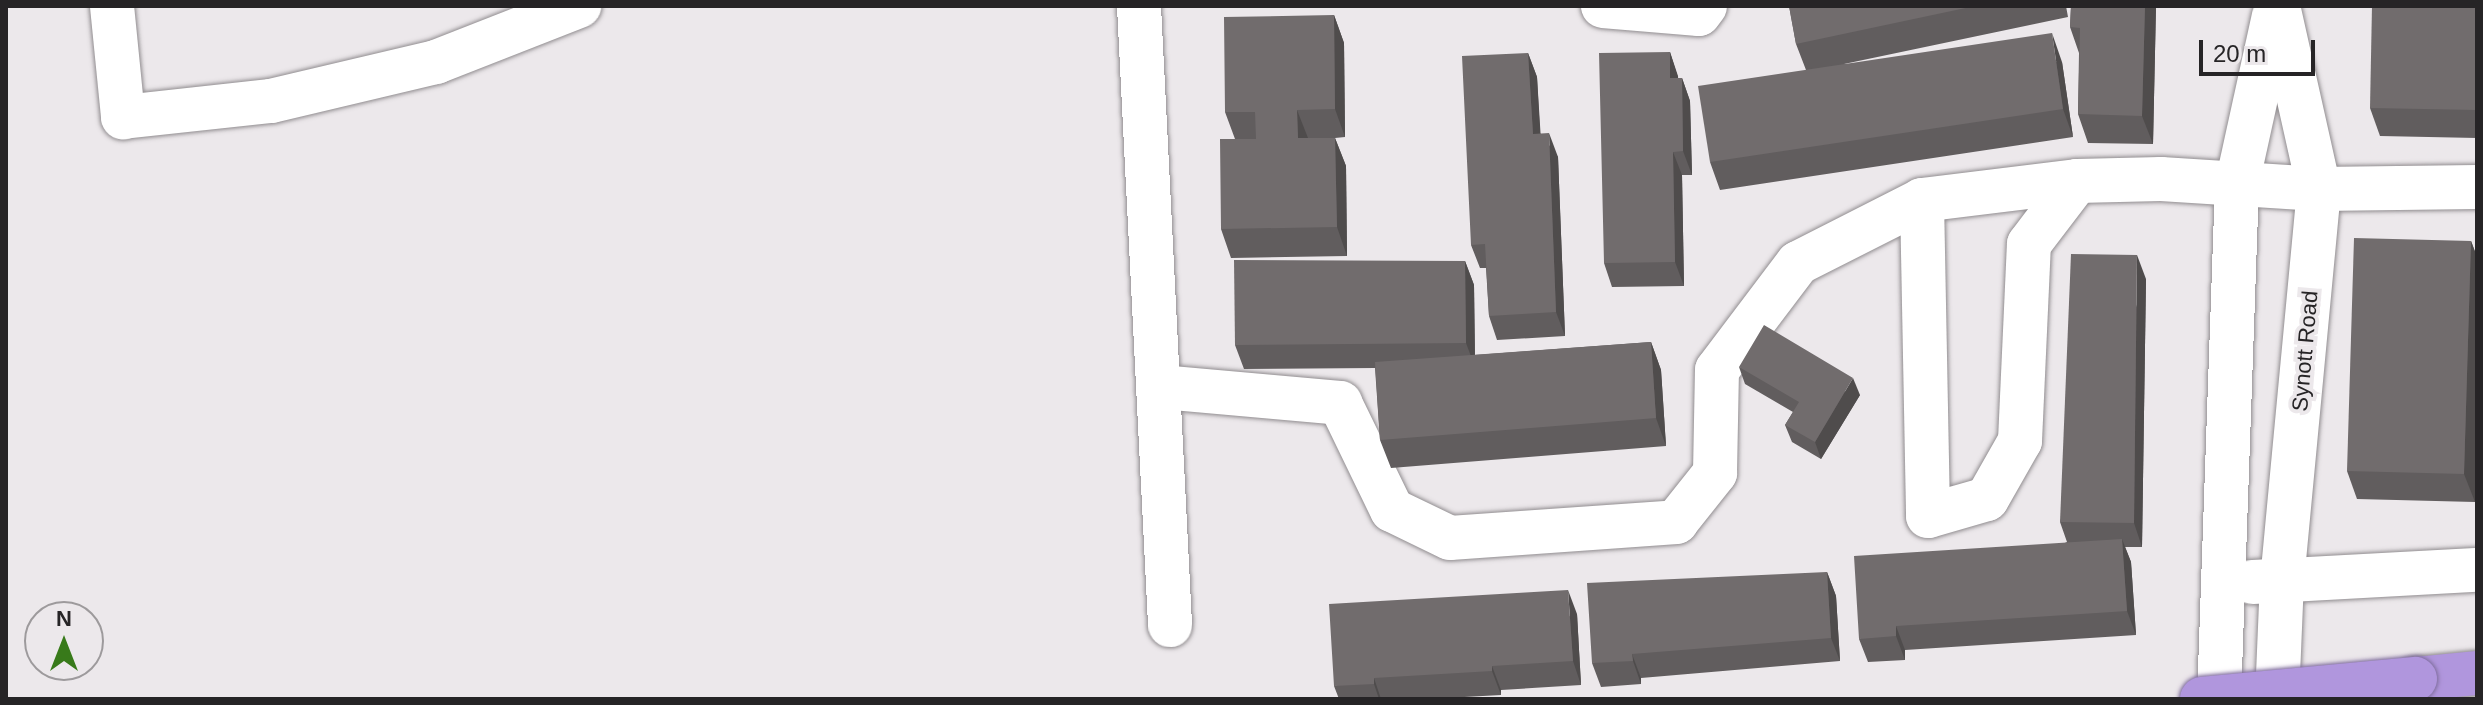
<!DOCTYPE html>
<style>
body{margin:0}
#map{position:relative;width:2483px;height:705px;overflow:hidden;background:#ece8eb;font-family:Helvetica,sans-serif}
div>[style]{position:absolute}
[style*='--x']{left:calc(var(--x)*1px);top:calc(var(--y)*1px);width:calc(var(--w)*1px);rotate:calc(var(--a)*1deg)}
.roads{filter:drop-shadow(0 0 2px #918d90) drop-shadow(0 0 2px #918d90)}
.minor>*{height:44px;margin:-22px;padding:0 22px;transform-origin:22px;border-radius:22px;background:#fff}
.highway>*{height:44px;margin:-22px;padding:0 22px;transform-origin:22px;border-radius:22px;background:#b096dd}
.bridges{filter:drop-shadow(0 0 2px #806e9d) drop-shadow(0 0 2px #806e9d)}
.highway-bridge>*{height:44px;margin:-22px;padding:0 22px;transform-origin:22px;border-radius:22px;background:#b096dd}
.wall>*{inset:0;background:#615d5e}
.shaded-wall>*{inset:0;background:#4f4c4c}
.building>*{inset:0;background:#716c6d}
span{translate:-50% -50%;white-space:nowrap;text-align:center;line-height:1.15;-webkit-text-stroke:8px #ece8eb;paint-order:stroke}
.street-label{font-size:22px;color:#262426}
.frame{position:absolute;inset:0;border:8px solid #262426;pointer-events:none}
.north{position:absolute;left:24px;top:601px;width:80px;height:80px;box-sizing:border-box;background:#ece8eb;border:2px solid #9d9a9c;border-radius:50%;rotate:0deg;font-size:22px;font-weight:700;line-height:32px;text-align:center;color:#262426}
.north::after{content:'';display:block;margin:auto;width:28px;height:36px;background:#387a1a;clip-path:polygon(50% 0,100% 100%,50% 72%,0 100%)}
.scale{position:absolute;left:2199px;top:40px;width:116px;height:36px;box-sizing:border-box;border:4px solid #262426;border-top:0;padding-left:10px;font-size:24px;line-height:28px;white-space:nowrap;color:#262426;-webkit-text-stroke:6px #ece8eb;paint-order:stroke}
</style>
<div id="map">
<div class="roads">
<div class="minor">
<i style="--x:112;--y:6;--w:112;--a:84.3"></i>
<i style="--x:123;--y:117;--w:149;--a:-6.2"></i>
<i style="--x:271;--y:101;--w:170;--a:-13.3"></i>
<i style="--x:436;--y:62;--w:154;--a:-21.4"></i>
<i style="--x:1139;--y:6;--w:620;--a:87.13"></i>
<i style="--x:1603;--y:6;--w:96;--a:4.8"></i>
<i style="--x:1699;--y:14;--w:10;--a:-53"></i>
<i style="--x:1922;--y:200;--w:316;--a:88.9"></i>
<i style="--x:1928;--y:516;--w:61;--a:-16.1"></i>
<i style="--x:1987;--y:499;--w:67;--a:-60.4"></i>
<i style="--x:2020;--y:441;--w:197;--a:-87.4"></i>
<i style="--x:2029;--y:244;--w:79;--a:-52.7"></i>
<i style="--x:1162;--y:387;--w:179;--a:5.1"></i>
<i style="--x:1340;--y:403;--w:119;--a:64.1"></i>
<i style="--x:1392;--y:510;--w:64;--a:25.8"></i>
<i style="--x:1450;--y:538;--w:227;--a:-4"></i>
<i style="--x:1676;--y:522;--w:63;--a:-51.5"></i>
<i style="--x:1715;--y:473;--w:103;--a:-88.9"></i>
<i style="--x:1717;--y:370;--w:134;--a:-52.9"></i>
<i style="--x:1798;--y:263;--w:139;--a:-26.9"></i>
<i style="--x:1922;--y:200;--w:156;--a:-7"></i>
<i style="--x:2077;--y:181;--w:84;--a:-1.4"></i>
<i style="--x:2161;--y:179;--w:158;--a:3.6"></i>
<i style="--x:2319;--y:189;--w:158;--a:-0.7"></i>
<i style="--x:2252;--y:582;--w:225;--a:-3.1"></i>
<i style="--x:2219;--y:699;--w:515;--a:-88"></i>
<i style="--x:2237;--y:184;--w:172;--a:-77.6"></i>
<i style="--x:2277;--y:699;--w:118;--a:-87.6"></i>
<i style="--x:2282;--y:581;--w:394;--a:-84.6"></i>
<i style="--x:2319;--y:189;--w:188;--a:-102.6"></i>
</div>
<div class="highway">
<i style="--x:2415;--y:679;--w:62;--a:-5.5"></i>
</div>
</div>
<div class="bridges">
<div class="highway-bridge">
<i style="--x:2202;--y:699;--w:214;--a:-5.4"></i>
</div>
</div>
<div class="wall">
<i style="clip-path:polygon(1789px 6px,2066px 6px,2068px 17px,1844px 64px,2062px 62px,2073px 137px,1720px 190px,1710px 162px,1806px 70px,1796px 44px)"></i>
<i style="clip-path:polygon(2071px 6px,2156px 6px,2153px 144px,2088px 143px,2078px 114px,2079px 53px,2070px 27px)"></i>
<i style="clip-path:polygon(2477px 6px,2477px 138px,2380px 136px,2370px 108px)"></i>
<i style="clip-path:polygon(1334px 15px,1344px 43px,1345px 137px,1335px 138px,1346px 166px,1347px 256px,1231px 258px,1221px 229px,1235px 139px,1225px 112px)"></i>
<i style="clip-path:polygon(1670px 52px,1678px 78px,1682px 78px,1690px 101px,1692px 175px,1682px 175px,1684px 286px,1612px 287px,1604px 263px)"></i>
<i style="clip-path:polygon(1528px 53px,1537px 77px,1540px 133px,1558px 157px,1565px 336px,1497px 340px,1489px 316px,1486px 268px,1480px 268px,1471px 245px)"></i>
<i style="clip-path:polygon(2471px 241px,2477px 257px,2477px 420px,2475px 502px,2357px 499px,2347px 471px)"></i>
<i style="clip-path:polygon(1465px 261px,1474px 285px,1475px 355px,1651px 342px,1661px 370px,1666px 446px,1391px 468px,1380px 440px,1375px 368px,1244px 369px,1235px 345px)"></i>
<i style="clip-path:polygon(2146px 279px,2142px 547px,2125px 547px,2131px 562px,2136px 635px,1905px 650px,1905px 660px,1868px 662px,1859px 639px,2067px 542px,2060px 522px)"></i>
<i style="clip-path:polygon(1739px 367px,1860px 395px,1821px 459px,1792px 442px,1785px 425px,1793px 412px,1745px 384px)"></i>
<i style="clip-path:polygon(1827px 572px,1836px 596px,1840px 661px,1641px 678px,1641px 684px,1601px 687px,1592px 663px)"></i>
<i style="clip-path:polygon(1577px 614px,1581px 685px,1501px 690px,1501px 695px,1428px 699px,1339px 699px,1334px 686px)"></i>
</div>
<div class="shaded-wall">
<i style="clip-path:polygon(2145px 6px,2156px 6px,2153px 144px,2142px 116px)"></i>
<i style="clip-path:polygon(1334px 15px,1344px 43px,1345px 137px,1335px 109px)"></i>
<i style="clip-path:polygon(2052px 33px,2062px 62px,2073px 137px,2063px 109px)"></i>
<i style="clip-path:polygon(1670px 52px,1678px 76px,1679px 102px,1670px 78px)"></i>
<i style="clip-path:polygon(1528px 53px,1537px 77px,1542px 157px,1533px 134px)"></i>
<i style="clip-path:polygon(1682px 78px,1690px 101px,1692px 175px,1683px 151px)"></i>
<i style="clip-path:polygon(1297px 110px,1308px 138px,1298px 138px)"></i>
<i style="clip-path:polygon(1549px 133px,1558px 157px,1565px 336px,1556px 312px)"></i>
<i style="clip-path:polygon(1335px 138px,1346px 166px,1347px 256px,1337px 227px)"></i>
<i style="clip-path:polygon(1673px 152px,1682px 175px,1684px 286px,1675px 262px)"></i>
<i style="clip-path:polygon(2471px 241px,2477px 257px,2477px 419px,2475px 502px,2464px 474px)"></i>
<i style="clip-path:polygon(2137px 255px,2146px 279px,2142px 547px,2134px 523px)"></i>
<i style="clip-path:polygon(1465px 261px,1474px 285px,1475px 367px,1466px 343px)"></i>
<i style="clip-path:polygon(1651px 342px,1661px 370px,1666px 446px,1656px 418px)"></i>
<i style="clip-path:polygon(1853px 378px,1860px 395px,1821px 459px,1815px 442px)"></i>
<i style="clip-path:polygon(2122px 539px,2131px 562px,2136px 635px,2127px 611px)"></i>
<i style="clip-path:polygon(1827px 572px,1836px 596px,1840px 661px,1831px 638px)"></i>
<i style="clip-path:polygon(1568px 590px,1577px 614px,1581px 685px,1573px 661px)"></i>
<i style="clip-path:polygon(1896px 626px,1905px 650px,1905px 660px,1896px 636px)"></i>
<i style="clip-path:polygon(1632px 654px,1641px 678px,1641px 684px,1633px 661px)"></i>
<i style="clip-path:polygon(1492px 666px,1501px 690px,1501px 695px,1492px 671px)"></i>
<i style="clip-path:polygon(1374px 678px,1381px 699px,1379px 699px,1374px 684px)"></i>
</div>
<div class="building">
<i style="clip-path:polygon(1789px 6px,1975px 6px,1796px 44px)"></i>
<i style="clip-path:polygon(2071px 6px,2145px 6px,2142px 116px,2078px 114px,2080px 28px,2070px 27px)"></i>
<i style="clip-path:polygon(2372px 6px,2477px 6px,2477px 110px,2370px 108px)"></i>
<i style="clip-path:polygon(1334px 15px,1335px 109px,1297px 110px,1298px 138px,1335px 138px,1337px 227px,1221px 229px,1220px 139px,1256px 139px,1255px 112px,1225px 112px,1224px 17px)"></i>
<i style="clip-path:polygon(2052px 33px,2063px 109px,1710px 162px,1698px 86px)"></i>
<i style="clip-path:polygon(1670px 52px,1670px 78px,1682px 78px,1683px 151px,1673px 152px,1675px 262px,1604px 263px,1599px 53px)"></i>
<i style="clip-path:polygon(1528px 53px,1533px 134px,1549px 133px,1556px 312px,1489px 316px,1485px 244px,1471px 245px,1462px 56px)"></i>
<i style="clip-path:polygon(2354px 238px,2471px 241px,2464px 474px,2347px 471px)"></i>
<i style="clip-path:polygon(2071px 254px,2137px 255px,2134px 523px,2060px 522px)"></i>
<i style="clip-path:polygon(1234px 260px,1465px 261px,1466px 343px,1235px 345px)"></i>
<i style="clip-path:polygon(1764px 325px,1853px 378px,1815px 442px,1785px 425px,1799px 402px,1739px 367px)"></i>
<i style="clip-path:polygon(1651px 342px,1656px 418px,1380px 440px,1375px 362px)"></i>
<i style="clip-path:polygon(2122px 539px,2127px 611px,1896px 626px,1896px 636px,1859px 639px,1854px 556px)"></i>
<i style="clip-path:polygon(1827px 572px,1831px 638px,1632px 654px,1633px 661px,1592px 663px,1587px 583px)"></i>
<i style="clip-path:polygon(1568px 590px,1573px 661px,1492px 666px,1492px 671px,1374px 678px,1374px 684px,1334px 686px,1329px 604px)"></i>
</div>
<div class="street-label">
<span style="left:2305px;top:351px;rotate:-85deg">Synott Road</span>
</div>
<div class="frame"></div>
<div class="north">N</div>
<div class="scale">20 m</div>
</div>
